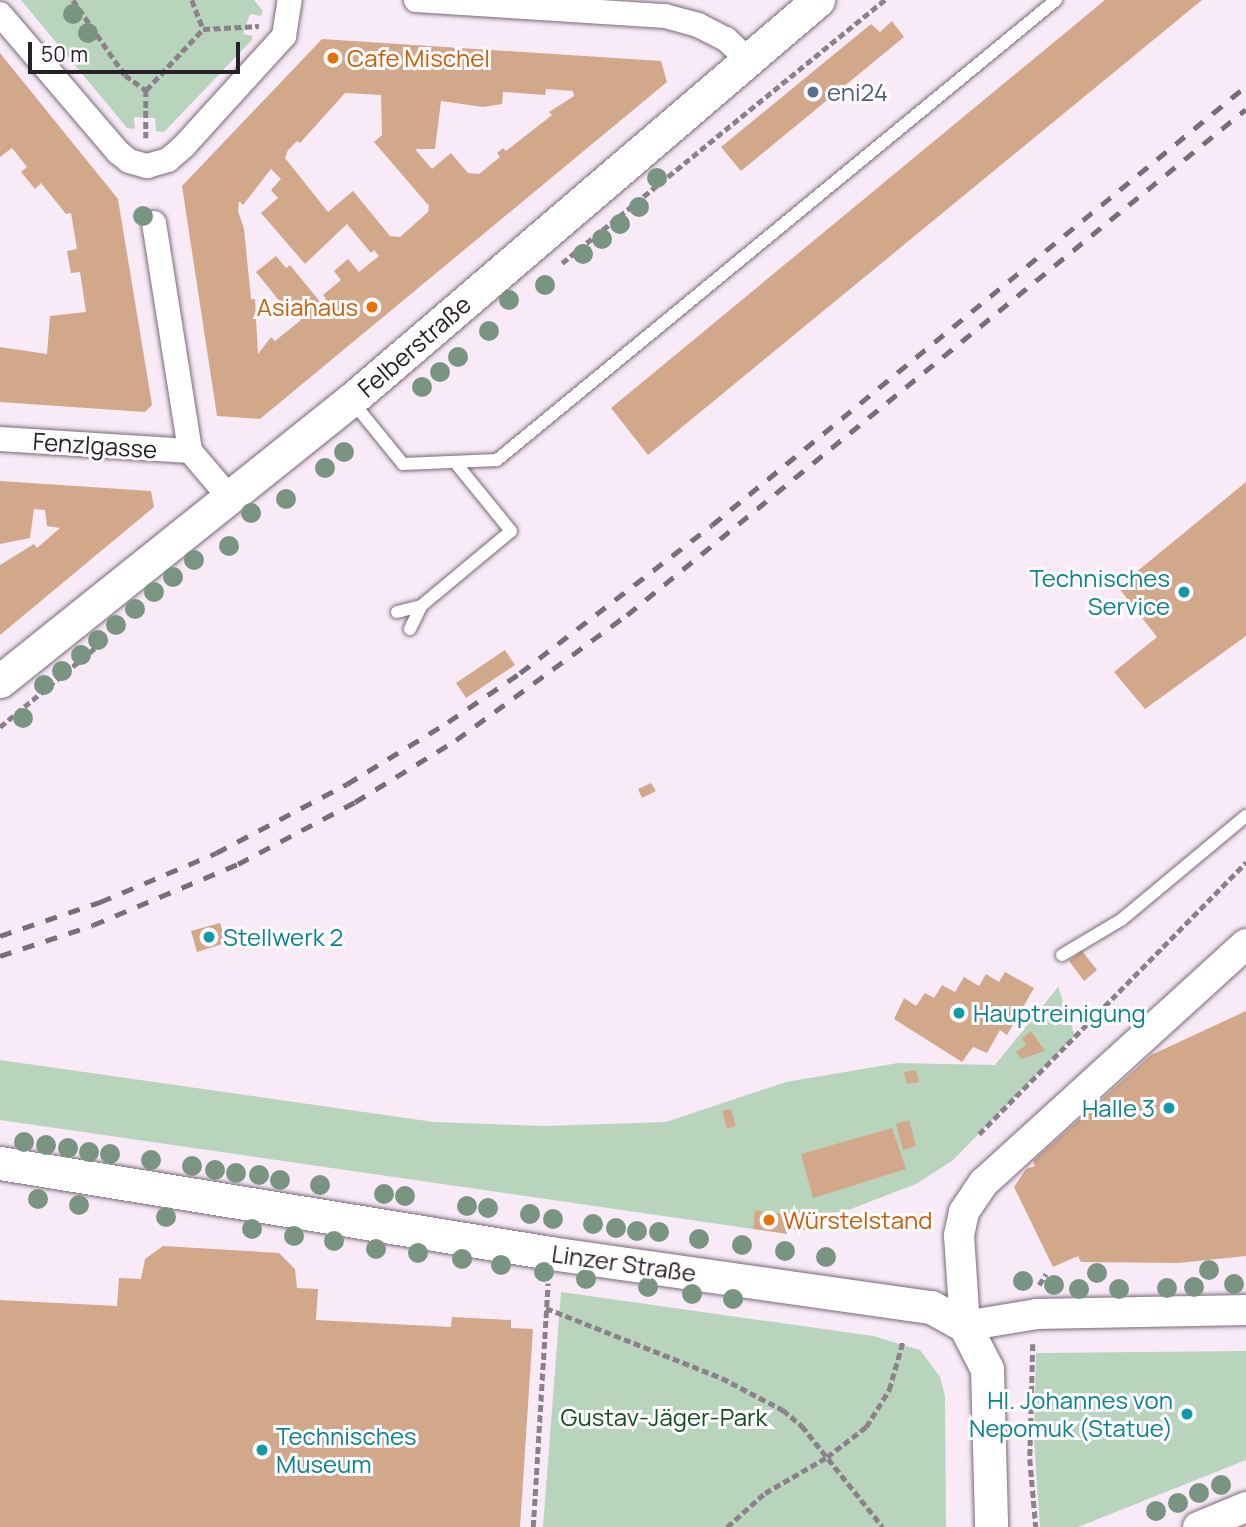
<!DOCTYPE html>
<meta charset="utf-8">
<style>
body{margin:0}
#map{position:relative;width:1246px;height:1527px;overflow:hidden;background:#f9eaf8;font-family:Manrope,sans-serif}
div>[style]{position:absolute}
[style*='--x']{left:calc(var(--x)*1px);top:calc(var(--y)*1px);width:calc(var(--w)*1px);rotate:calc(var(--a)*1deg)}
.green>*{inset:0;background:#b9d4bc}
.building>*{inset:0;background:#d2a88b}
.path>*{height:4.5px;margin-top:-2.25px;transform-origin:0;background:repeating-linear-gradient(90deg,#8b818b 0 7px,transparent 0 10.5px)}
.roads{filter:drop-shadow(0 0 2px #776a76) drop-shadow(0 0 2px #776a76)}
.service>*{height:12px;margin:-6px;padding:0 6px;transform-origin:6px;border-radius:6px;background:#fff}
.minor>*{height:24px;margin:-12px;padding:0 12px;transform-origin:12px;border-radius:12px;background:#fff}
.tertiary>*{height:30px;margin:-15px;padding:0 15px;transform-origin:15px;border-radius:15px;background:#fff}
.secondary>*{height:33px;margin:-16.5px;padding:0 16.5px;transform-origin:16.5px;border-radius:16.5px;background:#fff}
.rail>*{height:5px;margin-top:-2.5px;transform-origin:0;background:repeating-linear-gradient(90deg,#776e76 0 12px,transparent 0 24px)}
.trees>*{width:20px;height:20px;margin:-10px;border-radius:50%;background:#7a9482}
.dots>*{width:19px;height:19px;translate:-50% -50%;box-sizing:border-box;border:4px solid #fefbfe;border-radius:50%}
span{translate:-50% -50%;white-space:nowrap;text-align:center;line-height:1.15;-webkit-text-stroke:6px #fefbfe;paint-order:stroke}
.food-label{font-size:24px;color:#c56008}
.left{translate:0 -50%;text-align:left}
.right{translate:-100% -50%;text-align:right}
.service-label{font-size:24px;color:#4e5e75}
.street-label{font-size:24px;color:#262126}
.culture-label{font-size:24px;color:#0d838f}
.park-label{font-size:24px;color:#124d22}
.scale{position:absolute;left:28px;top:42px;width:212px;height:32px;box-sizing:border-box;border:4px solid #262126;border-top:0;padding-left:9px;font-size:21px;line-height:24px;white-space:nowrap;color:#262126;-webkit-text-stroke:5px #fefbfe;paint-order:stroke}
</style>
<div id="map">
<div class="green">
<i style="clip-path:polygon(21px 0,254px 0,263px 11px,261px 16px,250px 14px,243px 34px,253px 36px,251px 41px,164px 132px,156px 131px,155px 118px,134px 117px,135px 129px,127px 128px)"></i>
<i style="clip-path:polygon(1058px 987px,1075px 1036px,952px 1161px,916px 1184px,843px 1212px,784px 1214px,756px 1210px,753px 1229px,0 1120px,0 1060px,434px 1122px,546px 1126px,666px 1122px,786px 1082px,898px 1063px,995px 1065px)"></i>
<i style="clip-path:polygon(561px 1292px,873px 1336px,920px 1350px,940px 1377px,945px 1396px,946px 1527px,543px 1527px)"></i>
<i style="clip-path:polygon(1246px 1351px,1246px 1460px,1078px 1527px,1040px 1527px,1034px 1439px,1036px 1353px)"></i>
</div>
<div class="building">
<i style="clip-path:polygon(1105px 0,1202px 0,648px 455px,611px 408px)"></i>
<i style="clip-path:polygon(892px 21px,904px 37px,741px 171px,721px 147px,871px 24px,880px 32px)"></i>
<i style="clip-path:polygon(evenodd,322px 39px,661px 61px,667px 82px,260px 419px,217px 416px,182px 186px,322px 39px,546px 89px,573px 91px,574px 96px,549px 112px,552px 115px,506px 151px,503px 148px,497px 153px,500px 157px,479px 174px,468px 173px,451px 153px,432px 169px,415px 149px,435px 149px,441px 101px,483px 107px,502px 104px,503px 92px,545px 95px,546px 89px,322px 39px,345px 93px,381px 95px,382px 135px,374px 142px,429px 206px,428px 212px,400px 237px,390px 236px,353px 191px,328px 212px,285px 158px,288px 150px,297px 141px,300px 143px,345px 93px,322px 39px,271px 169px,281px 179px,271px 190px,278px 198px,261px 213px,305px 264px,347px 224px,371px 253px,374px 250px,379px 256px,359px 272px,348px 259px,334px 271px,341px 280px,323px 295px,326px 299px,321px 303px,290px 265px,286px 268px,276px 256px,256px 272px,290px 314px,294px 311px,301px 320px,275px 341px,271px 337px,258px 354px,255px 299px,251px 299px,244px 229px,238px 211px,239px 201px,243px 205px,271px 169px)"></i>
<i style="clip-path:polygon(0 53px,118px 199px,152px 405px,145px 412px,0 402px,0 347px,47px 354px,50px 316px,86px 312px,80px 272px,71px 273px,67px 251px,77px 249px,71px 213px,66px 214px,41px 183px,35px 189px,21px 172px,27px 167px,12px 148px,0 157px)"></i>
<i style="clip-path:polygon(0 481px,151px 491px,154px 507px,0 635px,0 565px,34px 544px,37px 548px,60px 528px,47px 526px,45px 510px,34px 509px,30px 538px,0 544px)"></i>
<i style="clip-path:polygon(1246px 482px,1246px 636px,1145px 709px,1114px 672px,1157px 637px,1118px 587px)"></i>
<i style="clip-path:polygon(505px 650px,515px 665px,466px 698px,456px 683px)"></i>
<i style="clip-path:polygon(651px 783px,656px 791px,642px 798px,638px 789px)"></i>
<i style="clip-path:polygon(220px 923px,226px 943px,197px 952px,191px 931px)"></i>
<i style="clip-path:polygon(1082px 951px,1097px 970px,1084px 981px,1069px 961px)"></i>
<i style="clip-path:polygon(1005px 972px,1034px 988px,1007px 1035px,1000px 1030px,987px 1053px,973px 1047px,962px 1062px,894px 1019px,904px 998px,916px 1006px,925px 993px,934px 998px,942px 985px,955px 992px,964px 977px,979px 986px,986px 974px,999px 982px)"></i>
<i style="clip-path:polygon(1246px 1011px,1246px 1256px,1178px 1263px,1081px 1262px,1078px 1256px,1053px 1267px,1014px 1187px,1026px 1169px,1035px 1166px,1033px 1161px,1151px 1055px)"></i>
<i style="clip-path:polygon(1031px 1031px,1045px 1051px,1021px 1059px,1016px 1052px,1026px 1045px,1022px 1038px)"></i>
<i style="clip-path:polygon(916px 1070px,919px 1082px,907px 1084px,904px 1072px)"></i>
<i style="clip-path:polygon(731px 1109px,736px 1126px,727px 1129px,722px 1111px)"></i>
<i style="clip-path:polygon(909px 1120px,916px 1146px,903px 1150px,896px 1124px)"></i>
<i style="clip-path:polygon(892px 1128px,906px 1169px,813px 1198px,801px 1154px)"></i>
<i style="clip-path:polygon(755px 1210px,784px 1214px,784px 1219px,808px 1218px,808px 1230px,787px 1229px,787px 1234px,753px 1229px)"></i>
<i style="clip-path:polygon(163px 1246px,279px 1253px,295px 1269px,297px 1288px,318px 1289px,316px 1320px,451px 1327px,452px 1317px,511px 1320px,511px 1328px,533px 1329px,520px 1527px,0 1527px,0 1300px,117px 1306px,119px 1278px,141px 1279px,145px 1259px)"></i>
</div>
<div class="path">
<i style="--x:73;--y:0;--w:91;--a:55.3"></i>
<i style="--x:125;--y:75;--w:26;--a:36"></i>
<i style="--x:146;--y:90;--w:48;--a:90"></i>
<i style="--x:192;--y:0;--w:31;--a:69"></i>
<i style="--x:146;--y:90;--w:83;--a:-46.9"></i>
<i style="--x:203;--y:29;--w:56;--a:-3.1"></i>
<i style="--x:562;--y:263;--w:417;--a:-39.2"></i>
<i style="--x:0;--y:727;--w:139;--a:-39.8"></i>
<i style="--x:979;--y:1134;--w:381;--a:-45.5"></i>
<i style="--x:1039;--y:1285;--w:13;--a:-58"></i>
<i style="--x:546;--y:1308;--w:189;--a:21.7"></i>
<i style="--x:722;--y:1378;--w:69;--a:27.7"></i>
<i style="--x:783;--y:1410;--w:25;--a:40"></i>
<i style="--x:802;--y:1426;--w:129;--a:51.3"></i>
<i style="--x:1033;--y:1344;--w:115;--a:91.5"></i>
<i style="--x:1030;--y:1459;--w:68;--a:85"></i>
<i style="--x:533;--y:1527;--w:244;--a:-86.5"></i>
<i style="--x:727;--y:1527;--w:51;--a:-41.8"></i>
<i style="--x:765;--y:1493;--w:72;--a:-30.1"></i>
<i style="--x:827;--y:1457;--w:49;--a:-37.6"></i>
<i style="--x:866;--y:1427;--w:44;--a:-58.1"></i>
<i style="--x:889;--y:1390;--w:51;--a:-74.1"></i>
</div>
<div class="roads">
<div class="service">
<i style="--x:351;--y:400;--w:82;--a:50.9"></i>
<i style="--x:403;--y:464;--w:94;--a:-2.4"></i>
<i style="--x:497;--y:460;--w:724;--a:-39.45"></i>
<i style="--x:397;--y:612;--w:25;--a:-14"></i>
<i style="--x:410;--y:629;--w:25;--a:-64"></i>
<i style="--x:421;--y:606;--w:117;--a:-39.8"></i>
<i style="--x:511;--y:531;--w:89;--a:-129.1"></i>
<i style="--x:1062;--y:955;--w:69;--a:-30.7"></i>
<i style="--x:1121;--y:920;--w:163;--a:-39.8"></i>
</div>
<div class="minor">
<i style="--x:416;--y:0;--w:250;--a:3.7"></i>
<i style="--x:665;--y:16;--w:34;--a:15"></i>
<i style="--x:698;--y:25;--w:31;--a:27"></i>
<i style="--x:726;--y:39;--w:28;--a:44"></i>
<i style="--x:0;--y:14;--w:182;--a:49.5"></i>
<i style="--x:118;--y:152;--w:14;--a:39"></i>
<i style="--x:129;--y:161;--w:19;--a:16"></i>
<i style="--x:147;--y:166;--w:22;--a:-16"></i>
<i style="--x:168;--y:160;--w:21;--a:-41"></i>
<i style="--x:184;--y:146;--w:149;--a:-47.7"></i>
<i style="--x:284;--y:36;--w:36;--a:-81"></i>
<i style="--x:154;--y:223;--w:231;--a:81"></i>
<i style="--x:190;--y:451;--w:62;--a:49.6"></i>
<i style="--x:0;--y:439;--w:190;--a:3.6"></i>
</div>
<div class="tertiary">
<i style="--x:1246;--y:944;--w:354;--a:137.7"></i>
<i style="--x:984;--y:1182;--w:36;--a:124"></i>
<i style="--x:964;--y:1212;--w:24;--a:102"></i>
<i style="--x:959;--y:1235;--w:91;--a:86.2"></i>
<i style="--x:965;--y:1326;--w:73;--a:-9.5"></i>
<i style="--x:1037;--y:1314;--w:209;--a:-1.1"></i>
<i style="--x:1198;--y:1527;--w:52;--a:-22.6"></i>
</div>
<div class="secondary">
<i style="--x:0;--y:681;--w:450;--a:-38.7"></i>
<i style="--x:351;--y:400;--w:615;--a:-40.58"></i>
<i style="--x:0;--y:1163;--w:557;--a:9.29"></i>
<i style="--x:550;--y:1253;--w:385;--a:8.1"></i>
<i style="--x:931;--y:1307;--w:39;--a:29"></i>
<i style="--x:965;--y:1326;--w:48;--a:62.9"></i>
<i style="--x:987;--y:1369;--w:158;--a:88.5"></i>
</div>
</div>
<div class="rail">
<i style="--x:0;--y:936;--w:106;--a:-18.8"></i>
<i style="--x:100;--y:902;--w:126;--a:-22.9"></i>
<i style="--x:216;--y:853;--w:148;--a:-27.8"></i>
<i style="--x:347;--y:784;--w:119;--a:-31.5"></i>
<i style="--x:448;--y:722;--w:87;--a:-34.2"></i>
<i style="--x:520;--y:673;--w:242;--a:-37.6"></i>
<i style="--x:712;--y:525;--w:691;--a:-39.42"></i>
<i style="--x:0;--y:956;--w:98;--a:-18.4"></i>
<i style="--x:93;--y:925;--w:157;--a:-22.8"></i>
<i style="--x:238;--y:864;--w:132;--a:-27.9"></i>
<i style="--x:355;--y:802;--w:119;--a:-31.5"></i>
<i style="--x:456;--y:740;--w:212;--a:-36.2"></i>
<i style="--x:627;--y:615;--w:799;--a:-39.26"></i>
</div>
<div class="trees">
<i style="left:73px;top:14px"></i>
<i style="left:88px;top:33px"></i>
<i style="left:657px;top:178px"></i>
<i style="left:639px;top:207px"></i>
<i style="left:143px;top:216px"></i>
<i style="left:620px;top:224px"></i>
<i style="left:602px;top:239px"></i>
<i style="left:583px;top:254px"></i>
<i style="left:545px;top:285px"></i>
<i style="left:509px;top:300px"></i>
<i style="left:489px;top:331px"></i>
<i style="left:458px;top:357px"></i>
<i style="left:440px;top:372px"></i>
<i style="left:422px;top:387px"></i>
<i style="left:344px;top:452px"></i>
<i style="left:325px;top:468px"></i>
<i style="left:286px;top:499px"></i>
<i style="left:251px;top:513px"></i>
<i style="left:229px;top:546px"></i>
<i style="left:194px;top:560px"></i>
<i style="left:173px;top:577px"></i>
<i style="left:154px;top:592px"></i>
<i style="left:135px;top:609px"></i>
<i style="left:116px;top:625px"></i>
<i style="left:98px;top:640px"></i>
<i style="left:81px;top:655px"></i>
<i style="left:62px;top:671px"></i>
<i style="left:44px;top:685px"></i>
<i style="left:23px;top:718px"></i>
<i style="left:24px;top:1142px"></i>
<i style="left:46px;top:1145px"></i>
<i style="left:68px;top:1148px"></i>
<i style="left:89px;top:1152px"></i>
<i style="left:110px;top:1154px"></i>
<i style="left:151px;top:1160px"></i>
<i style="left:192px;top:1166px"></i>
<i style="left:215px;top:1170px"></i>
<i style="left:236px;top:1173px"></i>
<i style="left:259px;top:1175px"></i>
<i style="left:280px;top:1180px"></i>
<i style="left:320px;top:1185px"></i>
<i style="left:384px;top:1194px"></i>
<i style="left:405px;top:1196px"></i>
<i style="left:38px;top:1199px"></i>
<i style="left:79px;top:1205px"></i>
<i style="left:467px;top:1206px"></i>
<i style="left:488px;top:1208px"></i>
<i style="left:530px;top:1214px"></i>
<i style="left:166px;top:1217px"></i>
<i style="left:553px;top:1219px"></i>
<i style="left:593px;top:1224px"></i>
<i style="left:616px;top:1228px"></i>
<i style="left:252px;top:1229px"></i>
<i style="left:637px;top:1231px"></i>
<i style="left:659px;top:1232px"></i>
<i style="left:294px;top:1236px"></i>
<i style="left:699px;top:1239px"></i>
<i style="left:334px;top:1241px"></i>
<i style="left:742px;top:1245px"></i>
<i style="left:376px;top:1249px"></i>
<i style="left:785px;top:1251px"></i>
<i style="left:418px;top:1253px"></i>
<i style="left:826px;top:1257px"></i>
<i style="left:462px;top:1259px"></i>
<i style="left:501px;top:1265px"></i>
<i style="left:1209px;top:1270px"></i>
<i style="left:544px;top:1272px"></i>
<i style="left:1097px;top:1273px"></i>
<i style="left:586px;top:1279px"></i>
<i style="left:1023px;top:1281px"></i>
<i style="left:1234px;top:1284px"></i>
<i style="left:1054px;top:1285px"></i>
<i style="left:648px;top:1287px"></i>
<i style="left:1194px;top:1287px"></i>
<i style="left:1167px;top:1288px"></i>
<i style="left:1079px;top:1289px"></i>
<i style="left:1119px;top:1289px"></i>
<i style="left:692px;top:1294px"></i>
<i style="left:733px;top:1299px"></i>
<i style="left:1221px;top:1485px"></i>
<i style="left:1199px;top:1493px"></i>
<i style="left:1178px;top:1503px"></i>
<i style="left:1156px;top:1511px"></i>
</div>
<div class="dots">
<i style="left:333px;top:58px;background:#e8710a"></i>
<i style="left:813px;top:92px;background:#5c6f8a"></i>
<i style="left:372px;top:307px;background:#e8710a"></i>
<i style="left:1184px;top:592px;background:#0f9aa8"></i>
<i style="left:209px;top:937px;background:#0f9aa8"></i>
<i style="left:959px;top:1013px;background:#0f9aa8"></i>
<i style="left:1169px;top:1108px;background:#0f9aa8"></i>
<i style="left:769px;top:1220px;background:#e8710a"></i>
<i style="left:1187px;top:1414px;background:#0f9aa8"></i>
<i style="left:262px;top:1450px;background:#0f9aa8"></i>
</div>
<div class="food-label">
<span class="left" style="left:347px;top:58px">Cafe Mischel</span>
<span class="right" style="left:358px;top:307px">Asiahaus</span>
<span class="left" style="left:783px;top:1220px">Würstelstand</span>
</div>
<div class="service-label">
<span class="left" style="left:827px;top:92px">eni24</span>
</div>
<div class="street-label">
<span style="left:414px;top:346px;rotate:-41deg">Felberstraße</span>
<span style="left:95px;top:445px;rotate:4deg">Fenzlgasse</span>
<span style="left:624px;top:1263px;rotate:8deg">Linzer Straße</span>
</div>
<div class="culture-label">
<span class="right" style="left:1170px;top:592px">Technisches<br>Service</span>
<span class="left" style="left:223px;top:937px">Stellwerk 2</span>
<span class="left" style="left:973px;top:1013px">Hauptreinigung</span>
<span class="right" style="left:1155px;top:1108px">Halle 3</span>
<span class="right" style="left:1173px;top:1414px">Hl. Johannes von<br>Nepomuk (Statue)</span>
<span class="left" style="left:276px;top:1450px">Technisches<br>Museum</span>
</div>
<div class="park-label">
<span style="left:664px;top:1417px">Gustav-Jäger-Park</span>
</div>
<div class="scale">50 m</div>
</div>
